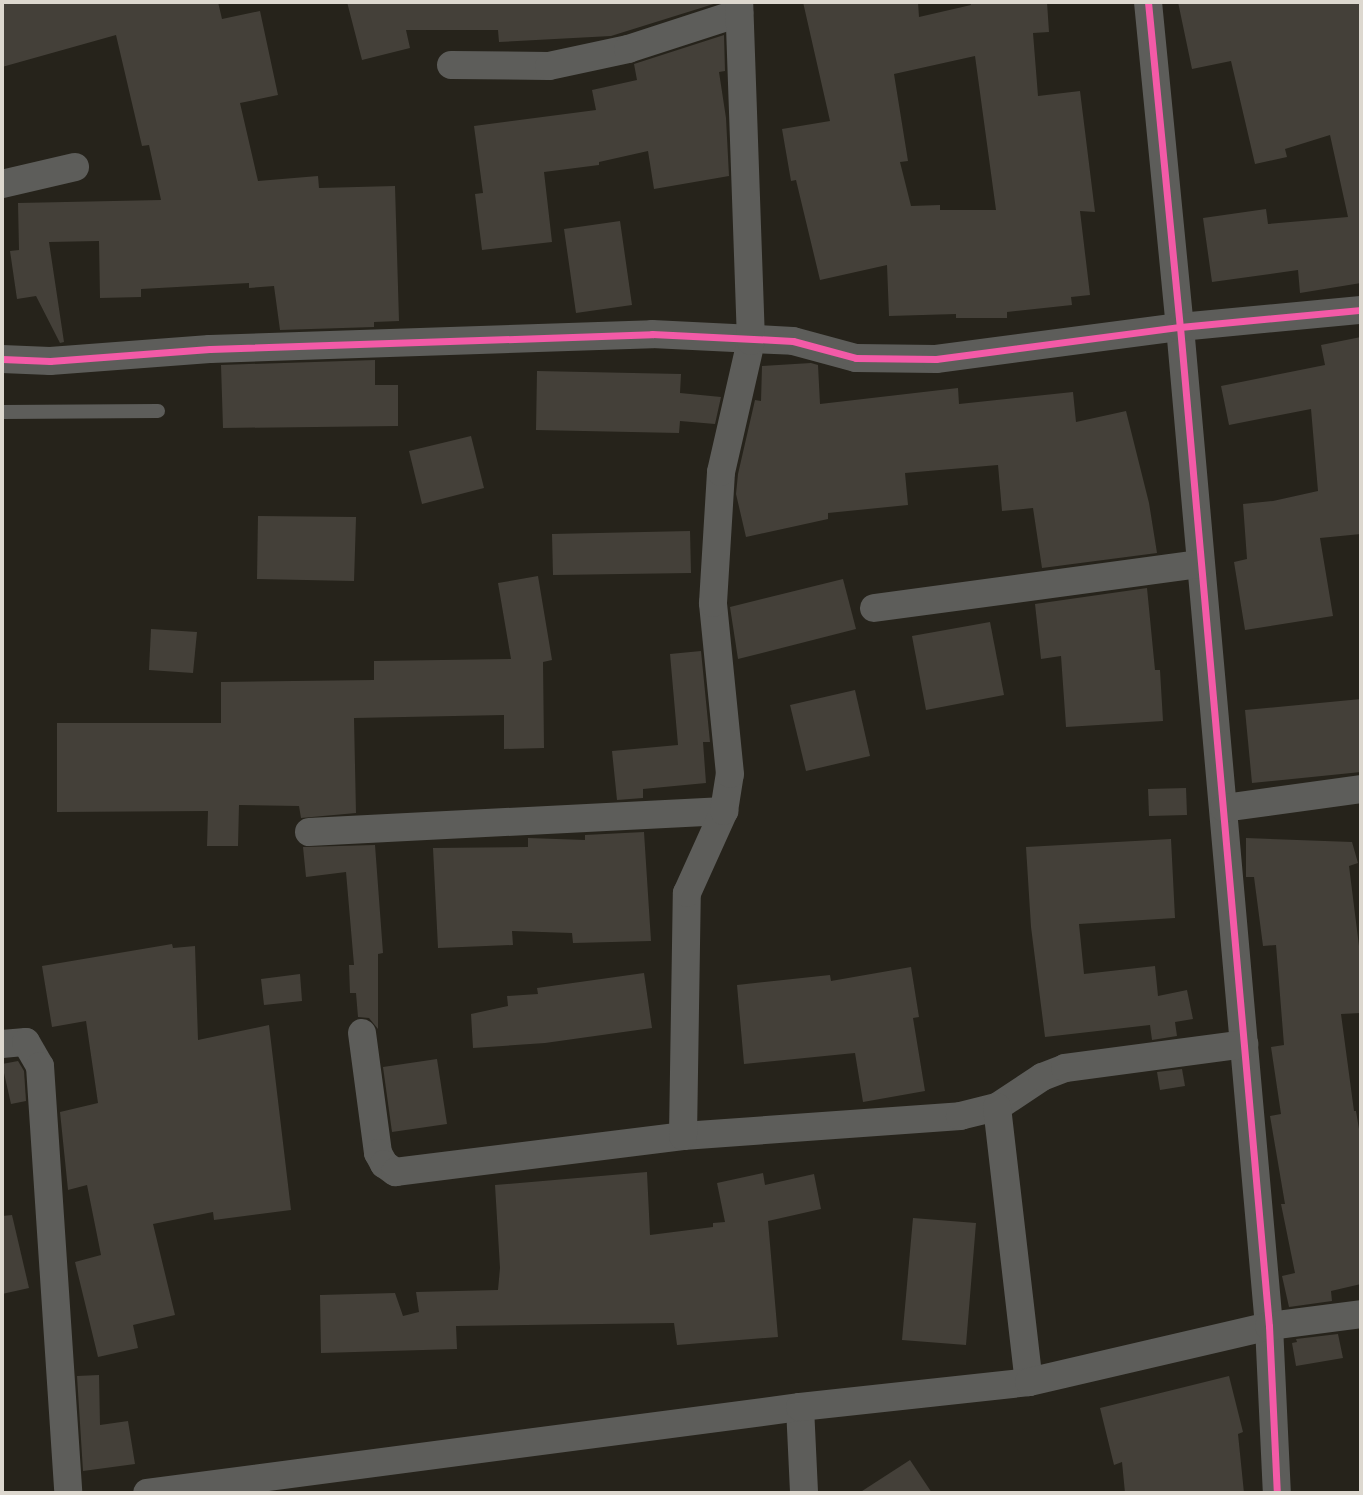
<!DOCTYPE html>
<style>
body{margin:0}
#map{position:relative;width:1363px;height:1495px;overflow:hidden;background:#26231b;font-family:"Fira Sans",sans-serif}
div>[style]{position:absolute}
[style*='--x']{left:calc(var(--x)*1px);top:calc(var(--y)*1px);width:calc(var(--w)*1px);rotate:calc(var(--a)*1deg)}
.building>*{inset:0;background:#444039}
.lane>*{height:14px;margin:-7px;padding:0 7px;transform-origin:7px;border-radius:7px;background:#5d5d5a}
.street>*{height:28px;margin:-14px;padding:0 14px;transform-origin:14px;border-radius:14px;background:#5d5d5a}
.cycleway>*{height:7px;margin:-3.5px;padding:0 3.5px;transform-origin:3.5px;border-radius:3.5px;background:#f35aa7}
span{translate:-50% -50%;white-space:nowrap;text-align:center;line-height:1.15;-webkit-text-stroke:6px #110e08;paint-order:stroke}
.frame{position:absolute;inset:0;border:4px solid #ddd8cf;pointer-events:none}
</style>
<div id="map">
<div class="building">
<i style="clip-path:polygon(2px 2px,218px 2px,222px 19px,260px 11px,278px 95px,240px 103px,258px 181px,318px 176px,319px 188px,395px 186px,399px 321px,374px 322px,374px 327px,280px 330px,274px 286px,249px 288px,249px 283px,141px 289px,141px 297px,100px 298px,99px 241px,49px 242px,64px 342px,60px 343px,36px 296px,17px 299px,10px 251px,19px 250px,18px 203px,161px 200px,149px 145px,142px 146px,116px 35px,2px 67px)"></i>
<i style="clip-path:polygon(347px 2px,720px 2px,611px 36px,499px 42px,498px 30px,406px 30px,410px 48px,362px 60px)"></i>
<i style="clip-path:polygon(evenodd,803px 2px,918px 2px,919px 17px,971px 5px,970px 2px,1047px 2px,1049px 32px,1033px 33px,1038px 96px,1080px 91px,1095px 212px,1080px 211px,1090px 295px,1071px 297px,1072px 305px,1007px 312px,1007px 318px,956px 318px,956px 314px,889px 316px,887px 265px,820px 280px,796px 180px,791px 181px,782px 129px,830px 121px,803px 2px,975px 56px,996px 210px,940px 210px,940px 205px,911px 206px,900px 162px,908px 161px,894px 74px,975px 56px)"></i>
<i style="clip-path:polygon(1178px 2px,1361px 2px,1361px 283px,1300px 293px,1298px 270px,1212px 282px,1203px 218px,1266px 209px,1268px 224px,1348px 217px,1330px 135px,1285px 149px,1287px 157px,1255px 164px,1231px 61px,1192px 69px)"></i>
<i style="clip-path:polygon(724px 35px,725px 71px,719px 72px,726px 118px,729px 176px,654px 189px,648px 151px,599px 162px,599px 165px,544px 172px,552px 242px,482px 250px,475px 194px,483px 193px,474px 126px,596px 110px,592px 90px,637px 80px,634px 64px)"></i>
<i style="clip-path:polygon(620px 221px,632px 305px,576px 313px,564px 229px)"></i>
<i style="clip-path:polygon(1361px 337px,1361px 534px,1320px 538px,1333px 616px,1245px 630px,1234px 562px,1247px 559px,1243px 504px,1273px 501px,1318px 491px,1311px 409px,1229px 425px,1221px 386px,1325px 365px,1321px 345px)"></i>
<i style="clip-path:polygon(375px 360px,375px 385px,398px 385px,398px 426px,223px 428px,221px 365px)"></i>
<i style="clip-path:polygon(811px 363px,818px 365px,820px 404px,958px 388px,959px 404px,1073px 392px,1076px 422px,1126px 411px,1149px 503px,1157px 553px,1042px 568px,1033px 508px,1002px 511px,998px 465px,905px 473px,908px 505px,828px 513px,828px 519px,746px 537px,736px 494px,738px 474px,755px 400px,761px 401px,762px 366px)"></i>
<i style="clip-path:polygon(537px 371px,681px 374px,680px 393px,721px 397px,715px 424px,680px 421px,679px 433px,536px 430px)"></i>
<i style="clip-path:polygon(471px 436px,484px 488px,422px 504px,409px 451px)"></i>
<i style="clip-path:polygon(258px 516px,356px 517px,354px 581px,257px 579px)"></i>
<i style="clip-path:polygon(690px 531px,691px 573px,553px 575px,552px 534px)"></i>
<i style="clip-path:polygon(538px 576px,552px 660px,543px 662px,544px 748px,504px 749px,504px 715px,354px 718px,356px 813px,301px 818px,299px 806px,239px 805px,238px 846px,207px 846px,208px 811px,57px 812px,57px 723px,221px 723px,221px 682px,374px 680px,374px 661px,511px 659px,498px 583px)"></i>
<i style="clip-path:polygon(843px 579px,856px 629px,738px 659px,730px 607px)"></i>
<i style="clip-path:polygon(1147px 588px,1155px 670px,1160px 670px,1163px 721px,1066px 727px,1061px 656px,1041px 659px,1035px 604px)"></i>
<i style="clip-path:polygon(990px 622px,1004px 695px,926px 710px,912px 636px)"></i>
<i style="clip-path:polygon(151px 629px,197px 632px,193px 673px,149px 670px)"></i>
<i style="clip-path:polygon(701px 651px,710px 742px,703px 742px,706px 783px,643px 789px,643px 798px,617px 800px,612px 751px,678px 745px,670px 654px)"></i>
<i style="clip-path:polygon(855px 690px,870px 756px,806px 771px,790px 705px)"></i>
<i style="clip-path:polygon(1361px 699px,1361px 772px,1252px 783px,1245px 710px)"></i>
<i style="clip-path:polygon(1186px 788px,1187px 815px,1149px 816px,1148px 789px)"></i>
<i style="clip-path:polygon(644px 832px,651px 941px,573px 943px,572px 933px,512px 931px,513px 945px,438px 948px,433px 848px,528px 847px,528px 838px,585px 840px,585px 835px)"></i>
<i style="clip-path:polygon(1246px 838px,1352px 842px,1358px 863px,1349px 866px,1361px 962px,1361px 1013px,1341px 1014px,1354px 1111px,1356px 1111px,1361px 1141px,1361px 1284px,1331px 1291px,1332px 1301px,1289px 1307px,1282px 1276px,1295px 1273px,1281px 1204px,1285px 1204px,1270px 1116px,1281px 1114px,1271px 1047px,1284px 1045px,1276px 945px,1263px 946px,1254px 877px,1246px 877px)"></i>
<i style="clip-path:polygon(1171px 839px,1175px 918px,1079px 924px,1084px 974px,1155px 966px,1158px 996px,1187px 990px,1193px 1019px,1175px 1022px,1177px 1036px,1152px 1040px,1150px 1025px,1045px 1037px,1031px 927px,1026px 847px)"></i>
<i style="clip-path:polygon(375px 845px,383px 953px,378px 954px,378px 1029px,369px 1018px,358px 1017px,356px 993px,350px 993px,349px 965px,354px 965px,346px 872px,306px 877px,303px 847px)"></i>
<i style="clip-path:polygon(172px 944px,173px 948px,195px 946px,198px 1040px,269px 1025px,291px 1210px,214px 1220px,213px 1212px,153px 1224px,175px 1315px,133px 1325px,138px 1348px,98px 1357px,75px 1262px,101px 1255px,87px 1185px,68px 1190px,60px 1112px,98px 1103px,86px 1021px,52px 1027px,42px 966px)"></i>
<i style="clip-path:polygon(911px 967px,919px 1017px,913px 1018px,925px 1091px,863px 1102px,855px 1053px,744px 1064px,737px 985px,830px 975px,831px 981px)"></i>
<i style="clip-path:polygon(644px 973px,652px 1028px,545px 1043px,473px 1048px,471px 1014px,508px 1006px,507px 996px,538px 994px,537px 988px)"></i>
<i style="clip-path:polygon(300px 974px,302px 1001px,264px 1005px,261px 979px)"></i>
<i style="clip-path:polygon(437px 1059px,447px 1124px,392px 1132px,383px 1067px)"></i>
<i style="clip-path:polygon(18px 1061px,24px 1071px,26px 1101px,11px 1104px,2px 1064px)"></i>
<i style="clip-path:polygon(1182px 1069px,1185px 1086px,1160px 1090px,1157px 1072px)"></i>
<i style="clip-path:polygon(647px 1172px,650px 1235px,713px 1227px,713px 1223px,725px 1222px,717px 1183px,763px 1173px,765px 1185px,814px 1174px,821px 1209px,768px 1221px,778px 1337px,677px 1345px,674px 1323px,456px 1326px,457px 1349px,321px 1353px,320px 1295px,395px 1293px,403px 1316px,419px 1312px,416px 1292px,498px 1290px,500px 1268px,495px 1185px)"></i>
<i style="clip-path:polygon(12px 1215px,29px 1288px,2px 1294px,2px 1216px)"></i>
<i style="clip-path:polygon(913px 1218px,976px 1223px,966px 1345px,902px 1340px)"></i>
<i style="clip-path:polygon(1338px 1334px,1343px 1358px,1296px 1366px,1292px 1343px,1297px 1342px,1296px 1339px)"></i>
<i style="clip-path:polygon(99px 1375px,100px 1425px,128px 1421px,135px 1464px,83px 1471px,77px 1376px)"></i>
<i style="clip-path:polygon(1229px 1376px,1243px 1432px,1238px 1434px,1244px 1493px,1125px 1493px,1122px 1462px,1114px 1465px,1100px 1408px)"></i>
<i style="clip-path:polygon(910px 1460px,932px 1493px,859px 1493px)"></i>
</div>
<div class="lane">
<i style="--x:2;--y:412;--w:156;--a:-0.4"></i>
</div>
<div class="street">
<i style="--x:1148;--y:2;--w:327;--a:84.4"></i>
<i style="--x:1180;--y:327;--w:1003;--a:84.91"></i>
<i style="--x:1269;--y:1326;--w:167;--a:87.3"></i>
<i style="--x:451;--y:65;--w:98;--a:0.6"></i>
<i style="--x:549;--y:66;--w:81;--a:-12.1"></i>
<i style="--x:628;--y:49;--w:117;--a:-18"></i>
<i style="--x:2;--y:184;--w:75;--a:-13.1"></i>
<i style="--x:2;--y:359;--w:48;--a:2.4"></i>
<i style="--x:50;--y:361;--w:160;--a:-4.3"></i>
<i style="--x:210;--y:349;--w:442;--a:-1.9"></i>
<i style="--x:652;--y:334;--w:141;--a:2.8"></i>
<i style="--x:793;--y:341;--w:65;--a:15.1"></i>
<i style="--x:856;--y:358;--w:80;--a:0.7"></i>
<i style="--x:936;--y:359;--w:246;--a:-7.5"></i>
<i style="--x:1180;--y:327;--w:182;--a:-5.4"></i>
<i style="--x:874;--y:608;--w:329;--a:-7.7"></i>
<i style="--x:1224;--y:808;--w:138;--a:-7.9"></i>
<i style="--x:309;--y:832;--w:416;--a:-2.9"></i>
<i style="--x:362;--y:1033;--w:121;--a:82.4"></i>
<i style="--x:378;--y:1153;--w:13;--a:61"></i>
<i style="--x:384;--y:1164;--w:14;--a:36"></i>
<i style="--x:395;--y:1172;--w:290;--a:-7.1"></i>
<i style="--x:683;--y:1136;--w:278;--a:-4.1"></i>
<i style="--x:960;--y:1116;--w:38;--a:-14"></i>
<i style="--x:997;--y:1107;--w:54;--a:-33.7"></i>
<i style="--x:1042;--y:1077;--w:25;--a:-21"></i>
<i style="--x:1065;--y:1068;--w:181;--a:-7.6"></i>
<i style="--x:2;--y:1044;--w:24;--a:-5"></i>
<i style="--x:26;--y:1042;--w:28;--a:60"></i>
<i style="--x:40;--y:1066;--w:428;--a:86.2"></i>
<i style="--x:997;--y:1107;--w:277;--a:83.4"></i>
<i style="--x:683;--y:1136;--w:243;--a:-89.1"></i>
<i style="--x:687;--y:893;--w:90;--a:-65.7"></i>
<i style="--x:724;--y:811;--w:37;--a:-81"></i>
<i style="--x:730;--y:774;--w:172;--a:-95.7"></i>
<i style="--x:713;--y:603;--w:131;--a:-86.5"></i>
<i style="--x:721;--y:472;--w:134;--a:-77.1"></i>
<i style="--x:751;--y:341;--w:339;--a:-92"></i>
<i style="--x:800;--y:1407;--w:86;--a:87.3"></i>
<i style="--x:147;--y:1493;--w:659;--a:-7.5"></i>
<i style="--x:800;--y:1407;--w:230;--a:-6.2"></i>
<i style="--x:1029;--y:1382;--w:246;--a:-13.1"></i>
<i style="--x:1269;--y:1326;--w:93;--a:-7.4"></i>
</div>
<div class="cycleway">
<i style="--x:1148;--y:2;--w:327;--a:84.4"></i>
<i style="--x:1180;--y:327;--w:1003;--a:84.91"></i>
<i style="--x:1269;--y:1326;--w:167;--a:87.3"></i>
<i style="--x:2;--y:359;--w:48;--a:2.4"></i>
<i style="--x:50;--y:361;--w:160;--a:-4.3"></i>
<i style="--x:210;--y:349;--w:442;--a:-1.9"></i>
<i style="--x:652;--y:334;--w:141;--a:2.8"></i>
<i style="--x:793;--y:341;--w:65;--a:15.1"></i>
<i style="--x:856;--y:358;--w:80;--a:0.7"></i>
<i style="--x:936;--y:359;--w:246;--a:-7.5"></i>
<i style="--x:1180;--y:327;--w:182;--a:-5.4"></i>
</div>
<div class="frame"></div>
</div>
